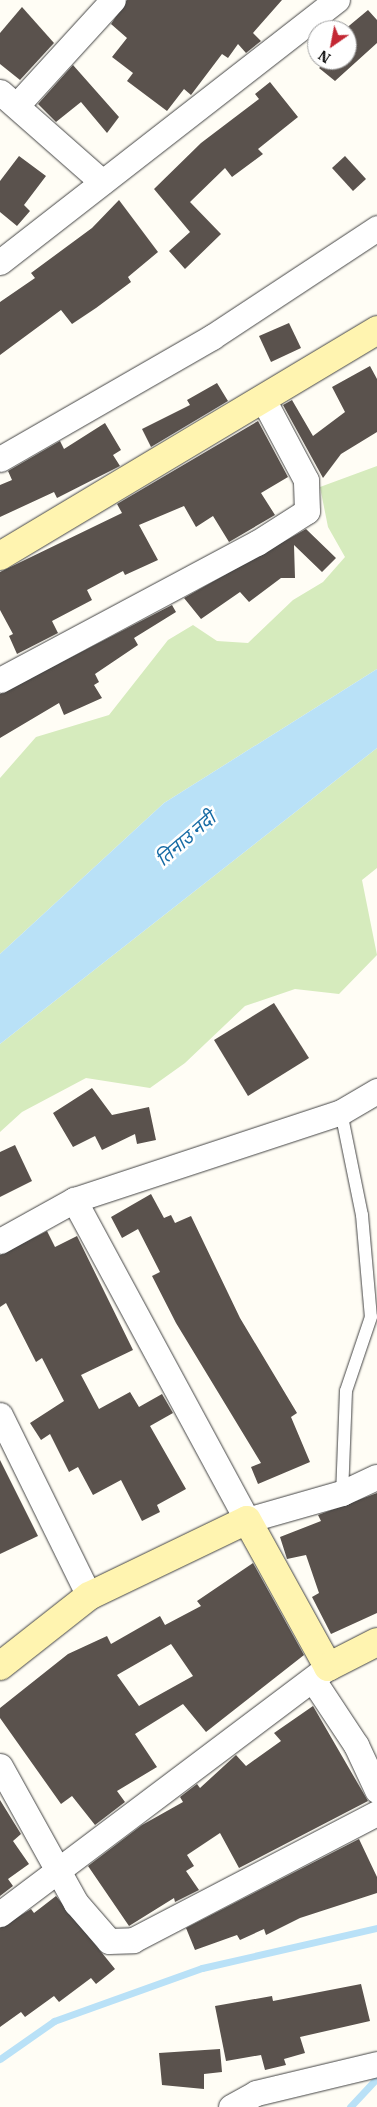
<!DOCTYPE html>
<meta charset="utf-8">
<style>
body{margin:0}
#map{position:relative;width:377px;height:2107px;overflow:hidden;background:#fffdf5;font-family:"IBM Plex Serif","Noto Sans Devanagari",serif}
div>[style]{position:absolute}
[style*='--x']{left:calc(var(--x)*1px);top:calc(var(--y)*1px);width:calc(var(--w)*1px);rotate:calc(var(--a)*1deg)}
.green>*{inset:0;background:#d6ebbd}
.water>*{inset:0;background:#b9e1f7}
.stream>*{height:7px;margin:-3.5px;padding:0 3.5px;transform-origin:3.5px;border-radius:3.5px;background:#b9e1f7}
.building>*{inset:0;background:#5a524d}
.roads{filter:drop-shadow(0 0 1px #444) drop-shadow(0 0 1px #444)}
.lane>*{height:12px;margin:-6px;padding:0 6px;transform-origin:6px;border-radius:6px;background:#fff}
.street>*{height:25px;margin:-12.5px;padding:0 12.5px;transform-origin:12.5px;border-radius:12.5px;background:#fff}
.secondary>*{height:28px;margin:-14px;padding:0 14px;transform-origin:14px;border-radius:14px;background:#fff4b0}
span{translate:-50% -50%;white-space:nowrap;text-align:center;line-height:1.15;-webkit-text-stroke:5px #fff;paint-order:stroke}
.water-label{font-size:19px;color:#186ca5;font-style:italic}
.north{position:absolute;left:307px;top:20px;width:50px;height:50px;box-sizing:border-box;background:#fff;border:1px solid #a0a0a0;border-radius:50%;rotate:213deg;font-size:14px;font-weight:700;line-height:20px;text-align:center;color:#111}
.north::after{content:'';display:block;margin:auto;width:18px;height:22px;background:#c32733;clip-path:polygon(50% 0,100% 100%,50% 72%,0 100%)}
</style>
<div id="map">
<div class="green">
<i style="clip-path:polygon(377px 466px,377px 669px,164px 803px,0 954px,0 778px,36px 737px,109px 715px,168px 640px,193px 625px,217px 641px,248px 643px,293px 600px,323px 582px,345px 557px,328px 527px,320px 487px)"></i>
<i style="clip-path:polygon(377px 748px,377px 868px,362px 880px,377px 955px,339px 994px,295px 989px,245px 1006px,185px 1063px,150px 1088px,86px 1078px,22px 1112px,0 1132px,0 1044px)"></i>
</div>
<div class="water">
<i style="clip-path:polygon(377px 669px,377px 748px,0 1044px,0 954px,164px 803px)"></i>
</div>
<div class="stream">
<i style="--x:0;--y:2059;--w:66;--a:-35.1"></i>
<i style="--x:54;--y:2021;--w:157;--a:-19.7"></i>
<i style="--x:202;--y:1968;--w:180;--a:-12.9"></i>
<i style="--x:350;--y:2107;--w:40;--a:-47"></i>
</div>
<div class="building">
<i style="clip-path:polygon(127px 0,282px 0,253px 33px,261px 41px,246px 53px,238px 44px,228px 58px,222px 54px,191px 95px,184px 89px,167px 111px,127px 81px,133px 73px,112px 57px,127px 38px,111px 24px)"></i>
<i style="clip-path:polygon(22px 7px,54px 43px,20px 80px,0 64px,0 33px)"></i>
<i style="clip-path:polygon(368px 10px,377px 20px,377px 43px,335px 81px,319px 68px,329px 60px,347px 60px,344px 30px)"></i>
<i style="clip-path:polygon(73px 65px,119px 117px,107px 133px,81px 102px,56px 122px,38px 104px)"></i>
<i style="clip-path:polygon(270px 82px,298px 117px,258px 149px,263px 154px,232px 177px,225px 168px,190px 202px,221px 234px,185px 269px,169px 251px,190px 232px,154px 189px,201px 143px,259px 99px,255px 94px)"></i>
<i style="clip-path:polygon(19px 156px,46px 176px,24px 205px,30px 211px,17px 226px,0 212px,0 181px)"></i>
<i style="clip-path:polygon(345px 156px,366px 179px,353px 191px,332px 168px)"></i>
<i style="clip-path:polygon(119px 200px,158px 252px,128px 277px,131px 282px,96px 308px,72px 324px,61px 310px,0 355px,0 302px,35px 278px,31px 273px,92px 228px)"></i>
<i style="clip-path:polygon(289px 323px,301px 348px,271px 362px,259px 336px)"></i>
<i style="clip-path:polygon(370px 366px,377px 379px,377px 432px,341px 454px,323px 478px,283px 405px,292px 400px,313px 436px,345px 412px,332px 387px)"></i>
<i style="clip-path:polygon(217px 383px,228px 401px,151px 447px,142px 429px,190px 405px,187px 400px)"></i>
<i style="clip-path:polygon(258px 421px,288px 477px,261px 493px,275px 515px,229px 542px,213px 516px,196px 527px,184px 506px,139px 525px,158px 560px,125px 575px,123px 571px,87px 590px,92px 600px,52px 621px,58px 633px,17px 654px,9px 636px,13px 634px,0 610px,0 572px,122px 513px,117px 504px)"></i>
<i style="clip-path:polygon(105px 423px,121px 450px,113px 455px,120px 466px,57px 498px,54px 492px,0 517px,0 485px,12px 480px,8px 471px,60px 441px,64px 449px)"></i>
<i style="clip-path:polygon(306px 529px,336px 558px,322px 572px,294px 545px,295px 578px,281px 578px,249px 602px,240px 592px,201px 619px,184px 598px)"></i>
<i style="clip-path:polygon(172px 605px,176px 612px,134px 638px,138px 645px,95px 674px,99px 682px,94px 685px,102px 698px,64px 715px,59px 703px,0 738px,0 694px)"></i>
<i style="clip-path:polygon(274px 1003px,309px 1058px,248px 1096px,214px 1040px)"></i>
<i style="clip-path:polygon(92px 1088px,112px 1115px,149px 1107px,156px 1140px,137px 1144px,135px 1134px,102px 1150px,95px 1136px,73px 1147px,53px 1113px)"></i>
<i style="clip-path:polygon(15px 1145px,32px 1181px,0 1197px,0 1152px)"></i>
<i style="clip-path:polygon(151px 1194px,164px 1218px,171px 1215px,175px 1223px,191px 1216px,240px 1318px,297px 1413px,291px 1417px,310px 1462px,258px 1484px,251px 1467px,261px 1463px,176px 1323px,152px 1276px,160px 1272px,138px 1229px,122px 1238px,111px 1217px)"></i>
<i style="clip-path:polygon(47px 1231px,55px 1247px,77px 1236px,133px 1350px,81px 1375px,99px 1409px,130px 1392px,139px 1407px,162px 1394px,173px 1413px,150px 1426px,186px 1489px,157px 1505px,160px 1512px,142px 1521px,121px 1480px,93px 1495px,78px 1467px,69px 1472px,50px 1434px,41px 1440px,30px 1423px,64px 1401px,42px 1358px,36px 1362px,6px 1303px,0 1307px,0 1255px)"></i>
<i style="clip-path:polygon(0 1460px,38px 1536px,0 1554px)"></i>
<i style="clip-path:polygon(377px 1493px,377px 1613px,331px 1634px,312px 1597px,319px 1593px,306px 1555px,287px 1559px,280px 1537px,321px 1521px,318px 1515px)"></i>
<i style="clip-path:polygon(evenodd,253px 1563px,304px 1655px,206px 1732px,183px 1704px,135px 1734px,157px 1767px,117px 1791px,125px 1802px,95px 1825px,72px 1796px,61px 1804px,0 1718px,0 1708px,68px 1654px,107px 1636px,111px 1644px,160px 1616px,165px 1625px,201px 1606px,197px 1601px,253px 1563px,171px 1644px,193px 1676px,139px 1706px,117px 1675px,171px 1644px)"></i>
<i style="clip-path:polygon(313px 1706px,368px 1801px,239px 1868px,220px 1833px,187px 1855px,194px 1866px,186px 1871px,199px 1890px,175px 1902px,174px 1898px,129px 1926px,88px 1866px,142px 1825px,183px 1802px,180px 1797px,197px 1784px,200px 1788px,236px 1755px,246px 1766px,281px 1741px,274px 1733px)"></i>
<i style="clip-path:polygon(0 1800px,21px 1834px,13px 1841px,29px 1864px,8px 1879px,13px 1886px,0 1896px)"></i>
<i style="clip-path:polygon(359px 1839px,377px 1877px,377px 1893px,300px 1918px,266px 1935px,264px 1929px,240px 1940px,237px 1935px,195px 1950px,186px 1928px)"></i>
<i style="clip-path:polygon(56px 1896px,115px 1969px,96px 1984px,91px 1978px,59px 2002px,54px 1996px,25px 2017px,21px 2012px,0 2027px,0 1928px,31px 1909px,34px 1913px)"></i>
<i style="clip-path:polygon(361px 1984px,370px 2021px,300px 2037px,305px 2053px,284px 2059px,286px 2065px,265px 2070px,261px 2055px,226px 2061px,215px 2006px,272px 1996px,273px 2001px)"></i>
<i style="clip-path:polygon(220px 2049px,222px 2072px,204px 2074px,204px 2089px,162px 2085px,159px 2053px)"></i>
</div>
<div class="roads">
<div class="lane">
<i style="--x:341;--y:1112;--w:105;--a:78.5"></i>
<i style="--x:362;--y:1215;--w:102;--a:85"></i>
<i style="--x:371;--y:1317;--w:78;--a:108.7"></i>
<i style="--x:346;--y:1391;--w:102;--a:92.2"></i>
</div>
<div class="street">
<i style="--x:0;--y:92;--w:136;--a:41.4"></i>
<i style="--x:17;--y:105;--w:142;--a:-47.6"></i>
<i style="--x:0;--y:262;--w:427;--a:-37.9"></i>
<i style="--x:0;--y:459;--w:245;--a:-29.9"></i>
<i style="--x:212;--y:337;--w:198;--a:-33.4"></i>
<i style="--x:0;--y:680;--w:291;--a:-28.1"></i>
<i style="--x:257;--y:543;--w:59;--a:-32.6"></i>
<i style="--x:307;--y:511;--w:31;--a:-92"></i>
<i style="--x:306;--y:480;--w:89;--a:-118"></i>
<i style="--x:74;--y:1200;--w:364;--a:61.6"></i>
<i style="--x:247;--y:1520;--w:99;--a:-15.9"></i>
<i style="--x:342;--y:1493;--w:38;--a:-25"></i>
<i style="--x:0;--y:1241;--w:85;--a:-29"></i>
<i style="--x:74;--y:1200;--w:281;--a:-18.2"></i>
<i style="--x:341;--y:1112;--w:42;--a:-30.3"></i>
<i style="--x:0;--y:1415;--w:202;--a:63.8"></i>
<i style="--x:313;--y:1680;--w:78;--a:56.5"></i>
<i style="--x:356;--y:1745;--w:50;--a:65"></i>
<i style="--x:0;--y:1766;--w:157;--a:61"></i>
<i style="--x:76;--y:1903;--w:50;--a:49"></i>
<i style="--x:109;--y:1941;--w:24;--a:-2"></i>
<i style="--x:133;--y:1940;--w:275;--a:-27.5"></i>
<i style="--x:0;--y:1914;--w:411;--a:-37"></i>
<i style="--x:231;--y:2107;--w:29;--a:-29"></i>
<i style="--x:256;--y:2093;--w:124;--a:-13.5"></i>
</div>
<div class="secondary">
<i style="--x:0;--y:556;--w:440;--a:-30.9"></i>
<i style="--x:0;--y:1666;--w:113;--a:-38.2"></i>
<i style="--x:89;--y:1596;--w:175;--a:-25.7"></i>
<i style="--x:247;--y:1520;--w:168;--a:61.1"></i>
<i style="--x:328;--y:1667;--w:55;--a:-27"></i>
</div>
</div>
<div class="water-label">
<span style="left:186px;top:839px;rotate:-41deg">तिनाउ नदी</span>
</div>
<div class="north">N</div>
</div>
